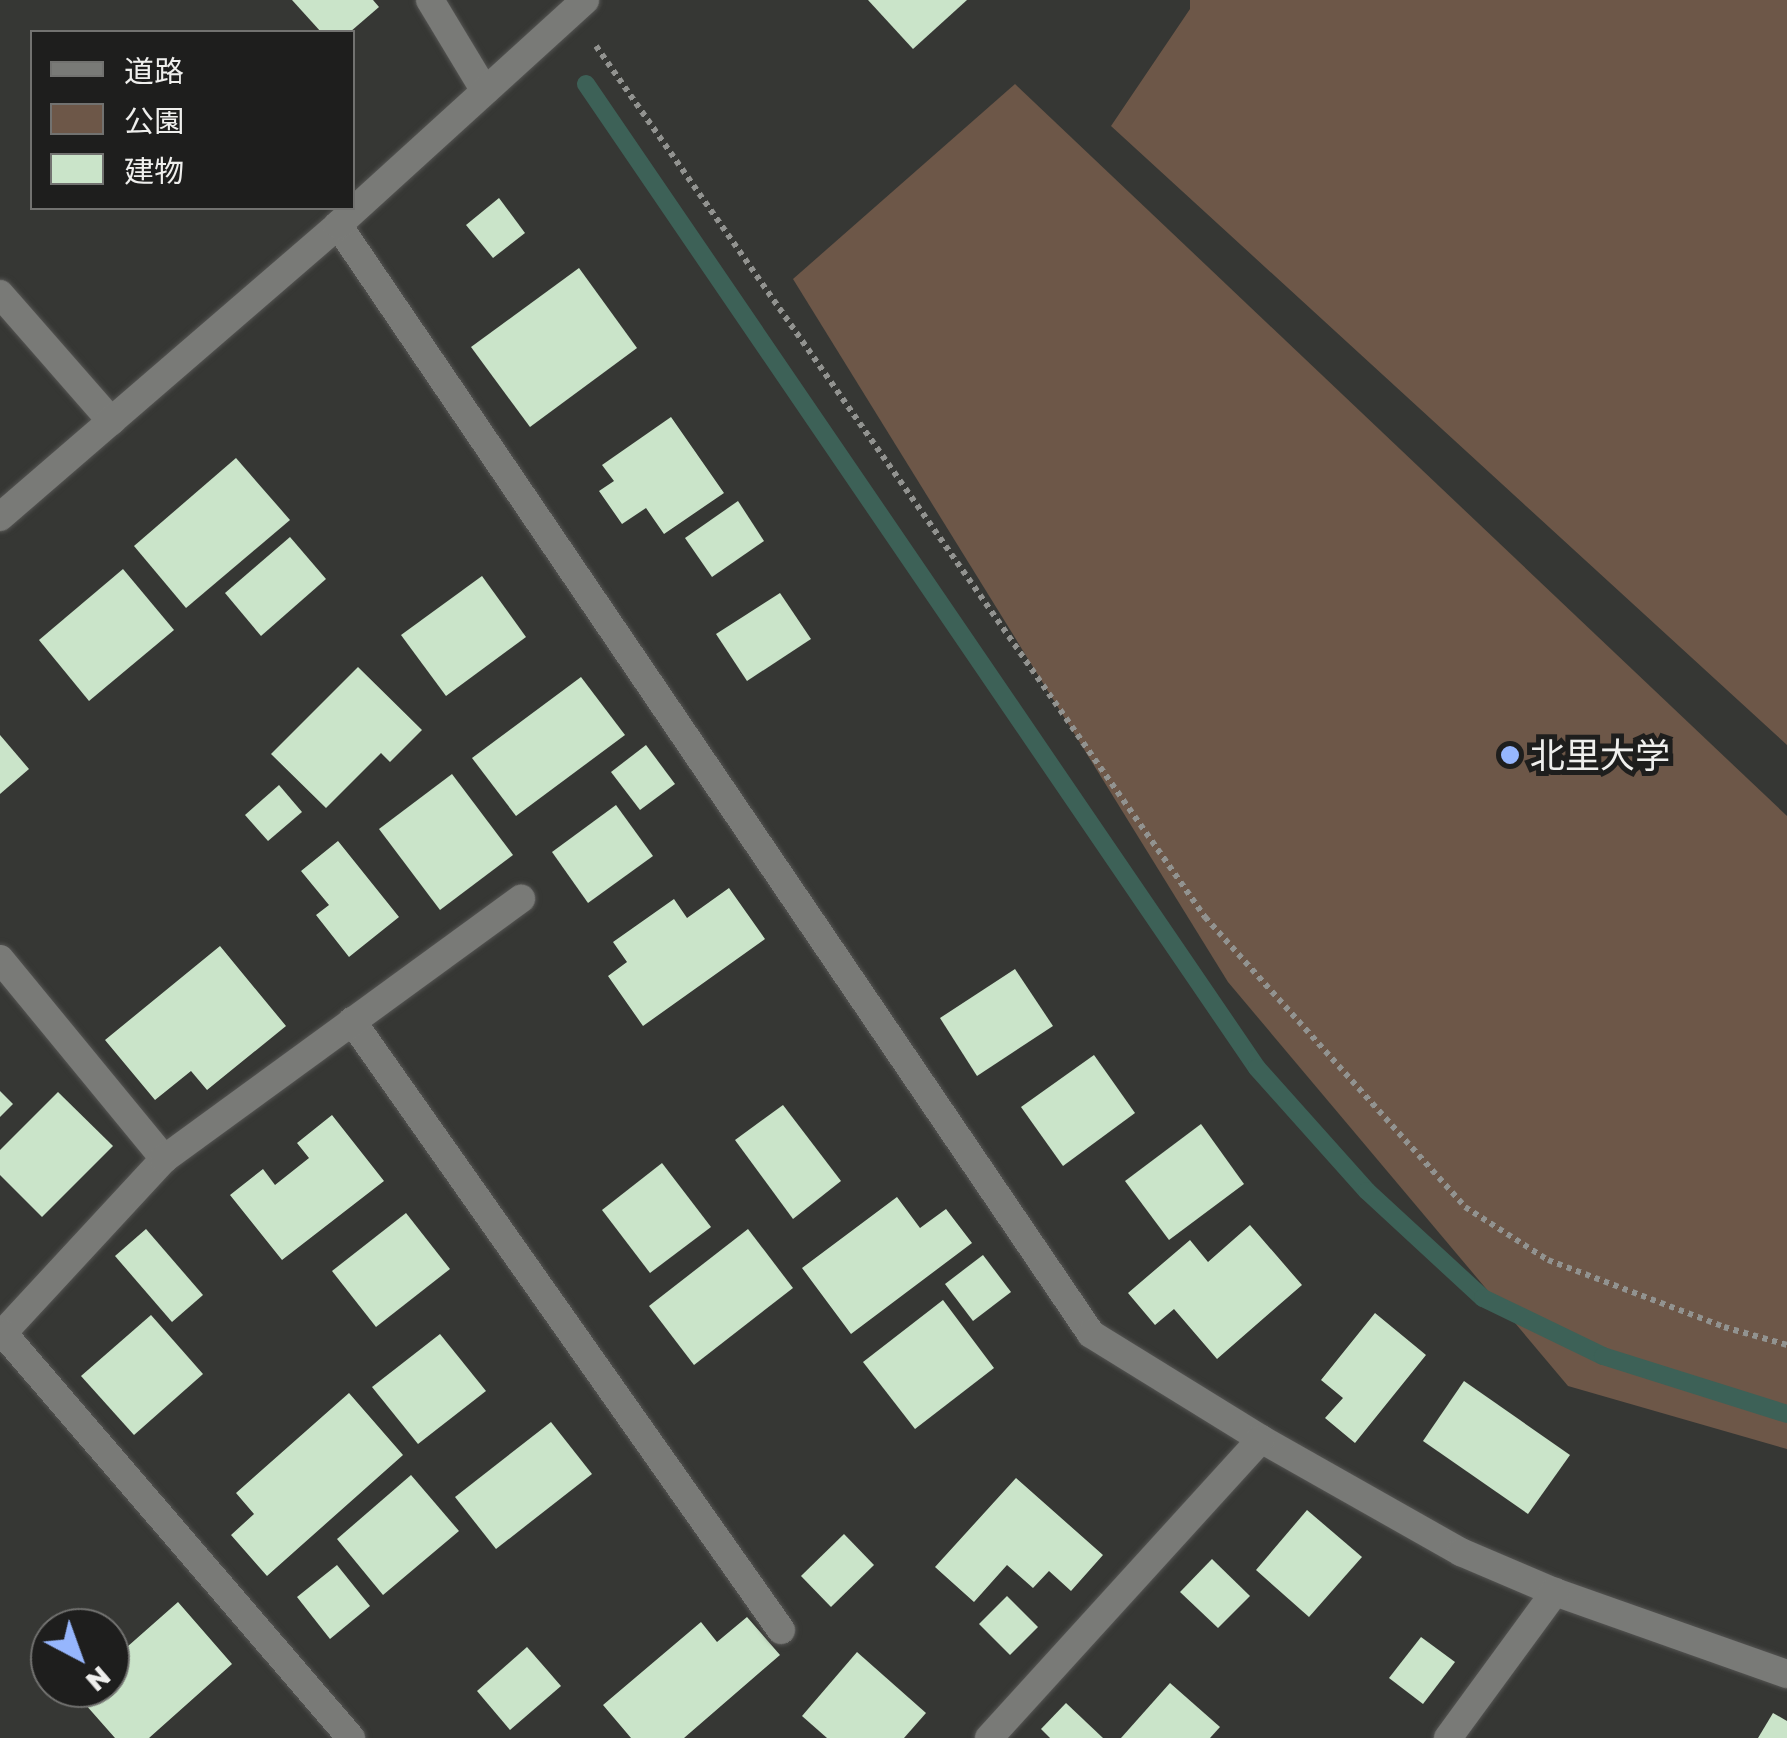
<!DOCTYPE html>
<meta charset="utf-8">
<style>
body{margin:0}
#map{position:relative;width:1787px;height:1738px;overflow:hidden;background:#363734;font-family:"Golos Text","Noto Sans JP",sans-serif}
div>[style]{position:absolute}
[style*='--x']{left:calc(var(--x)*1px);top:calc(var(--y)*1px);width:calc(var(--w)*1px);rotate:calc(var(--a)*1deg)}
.green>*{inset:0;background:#6d5748}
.stream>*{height:18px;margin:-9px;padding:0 9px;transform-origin:9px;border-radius:9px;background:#3d6157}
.building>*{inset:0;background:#cae4c9}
.path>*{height:6px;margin-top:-3px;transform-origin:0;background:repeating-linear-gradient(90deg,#929390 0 5px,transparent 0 10px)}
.roads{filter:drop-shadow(0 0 2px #545452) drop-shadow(0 0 2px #545452)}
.service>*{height:28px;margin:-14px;padding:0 14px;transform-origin:14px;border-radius:14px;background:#797a77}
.minor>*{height:28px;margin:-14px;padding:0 14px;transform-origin:14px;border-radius:14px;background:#797a77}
.tertiary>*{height:28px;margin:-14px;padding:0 14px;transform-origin:14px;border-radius:14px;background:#797a77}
.dots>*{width:28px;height:28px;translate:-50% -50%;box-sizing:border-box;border:5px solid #1e1e1d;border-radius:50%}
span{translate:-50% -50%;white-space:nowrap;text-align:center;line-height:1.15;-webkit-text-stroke:10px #1e1e1d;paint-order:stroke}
.poi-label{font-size:35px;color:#efefed}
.left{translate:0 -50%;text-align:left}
.legend{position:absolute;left:30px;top:30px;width:325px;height:180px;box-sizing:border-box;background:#1e1e1d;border:2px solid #727270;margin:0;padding:12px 18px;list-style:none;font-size:30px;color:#efefed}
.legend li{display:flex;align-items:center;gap:20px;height:50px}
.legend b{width:50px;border:2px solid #727270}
.north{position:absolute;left:30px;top:1608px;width:100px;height:100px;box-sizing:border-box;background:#1e1e1d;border:2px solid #727270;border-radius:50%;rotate:139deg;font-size:28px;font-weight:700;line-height:40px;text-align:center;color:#efefed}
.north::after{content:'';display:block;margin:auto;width:35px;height:45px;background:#96b6fd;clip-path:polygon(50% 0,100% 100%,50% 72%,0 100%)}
</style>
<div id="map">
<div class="green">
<i style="clip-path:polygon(1190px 0,1787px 0,1787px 745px,1111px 126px,1190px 9px)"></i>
<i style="clip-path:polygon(1015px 84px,1787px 816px,1787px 1449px,1568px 1386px,1228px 982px,793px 279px)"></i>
</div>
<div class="stream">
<i style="--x:586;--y:84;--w:1191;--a:55.71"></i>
<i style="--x:1257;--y:1068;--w:165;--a:48.2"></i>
<i style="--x:1367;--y:1191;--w:158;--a:42.7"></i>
<i style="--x:1483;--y:1298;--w:133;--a:25.8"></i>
<i style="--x:1603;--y:1356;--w:193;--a:17.5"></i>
</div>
<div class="building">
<i style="clip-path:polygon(292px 0,373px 0,379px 7px,350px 32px,321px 32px)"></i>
<i style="clip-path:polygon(868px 0,967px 0,913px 49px)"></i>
<i style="clip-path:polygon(499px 198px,525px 233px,493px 258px,466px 225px)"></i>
<i style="clip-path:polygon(579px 268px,637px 348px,530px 427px,471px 347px)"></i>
<i style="clip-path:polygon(671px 417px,724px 493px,664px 534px,646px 508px,622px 524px,599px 491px,614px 481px,602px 465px)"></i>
<i style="clip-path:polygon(236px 458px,290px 520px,186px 608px,134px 546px)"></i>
<i style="clip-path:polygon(738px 501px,764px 541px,712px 577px,685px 538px)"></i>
<i style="clip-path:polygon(290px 537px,326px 579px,261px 636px,225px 593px)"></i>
<i style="clip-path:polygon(123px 569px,174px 630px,89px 701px,39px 640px)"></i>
<i style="clip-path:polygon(482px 576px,526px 637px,446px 696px,401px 635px)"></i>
<i style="clip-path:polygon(780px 593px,811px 639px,747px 681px,716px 634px)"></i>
<i style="clip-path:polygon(358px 667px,422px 730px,390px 762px,381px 753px,326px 808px,271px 754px)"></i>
<i style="clip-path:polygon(581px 677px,625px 735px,516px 816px,472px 758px)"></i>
<i style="clip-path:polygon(0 735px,29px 769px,0 794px)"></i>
<i style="clip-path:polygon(646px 745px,675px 784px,640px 810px,611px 772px)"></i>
<i style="clip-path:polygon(452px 774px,513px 855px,440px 910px,379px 829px)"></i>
<i style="clip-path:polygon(279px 785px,302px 812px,268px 841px,245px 815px)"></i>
<i style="clip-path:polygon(616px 805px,653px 856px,588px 903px,552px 852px)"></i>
<i style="clip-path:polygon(338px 841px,399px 917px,349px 957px,316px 915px,329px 905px,301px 871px)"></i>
<i style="clip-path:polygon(729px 888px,765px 939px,643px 1026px,608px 976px,627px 962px,613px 942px,674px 899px,687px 918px)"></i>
<i style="clip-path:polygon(220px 946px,286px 1026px,207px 1090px,191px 1071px,155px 1100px,105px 1040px)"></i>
<i style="clip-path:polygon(1015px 969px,1053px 1026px,977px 1076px,940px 1018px)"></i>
<i style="clip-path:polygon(1094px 1055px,1135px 1113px,1063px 1166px,1021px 1107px)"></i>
<i style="clip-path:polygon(0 1091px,13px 1104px,0 1117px)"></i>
<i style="clip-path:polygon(58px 1092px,113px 1146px,42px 1217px,0 1175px,0 1150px)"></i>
<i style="clip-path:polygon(783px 1105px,841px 1181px,793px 1219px,735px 1140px)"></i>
<i style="clip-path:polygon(332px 1115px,384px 1181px,282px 1260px,230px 1195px,263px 1169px,275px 1185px,309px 1158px,297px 1143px)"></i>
<i style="clip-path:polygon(1201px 1124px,1244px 1184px,1169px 1240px,1125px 1181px)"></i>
<i style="clip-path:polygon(662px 1163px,711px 1227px,650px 1273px,602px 1210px)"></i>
<i style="clip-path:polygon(897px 1197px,920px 1228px,946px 1209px,972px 1243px,851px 1334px,802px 1268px)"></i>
<i style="clip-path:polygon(406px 1213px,450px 1269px,376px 1327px,332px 1271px)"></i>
<i style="clip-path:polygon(1250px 1225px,1302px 1285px,1217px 1359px,1174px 1309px,1155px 1325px,1128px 1293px,1190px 1240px,1208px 1262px)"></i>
<i style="clip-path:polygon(146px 1229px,203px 1295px,172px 1322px,115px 1256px)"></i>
<i style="clip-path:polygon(748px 1229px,793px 1288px,694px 1365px,649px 1306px)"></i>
<i style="clip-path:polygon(983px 1255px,1011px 1292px,973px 1321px,945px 1284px)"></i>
<i style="clip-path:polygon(943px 1300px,994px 1368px,915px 1429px,863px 1362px)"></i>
<i style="clip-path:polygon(1375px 1313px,1426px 1355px,1355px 1443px,1325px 1418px,1343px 1398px,1321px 1380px)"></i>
<i style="clip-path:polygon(151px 1315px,203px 1374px,134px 1435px,81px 1376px)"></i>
<i style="clip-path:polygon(440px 1334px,486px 1391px,418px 1444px,372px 1387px)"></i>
<i style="clip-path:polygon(1464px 1381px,1570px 1455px,1528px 1514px,1423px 1441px)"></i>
<i style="clip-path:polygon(349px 1393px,403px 1455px,267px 1576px,231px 1535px,254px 1514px,236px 1493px)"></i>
<i style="clip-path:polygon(551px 1422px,592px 1474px,496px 1549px,455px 1497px)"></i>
<i style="clip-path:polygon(411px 1475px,459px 1531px,383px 1595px,337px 1539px)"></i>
<i style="clip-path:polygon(1016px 1478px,1103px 1555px,1071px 1591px,1049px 1571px,1033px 1588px,1007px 1565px,974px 1602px,935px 1567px)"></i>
<i style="clip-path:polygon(1307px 1510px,1362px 1557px,1309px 1617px,1256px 1570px)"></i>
<i style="clip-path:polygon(844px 1534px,874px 1565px,831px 1607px,801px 1576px)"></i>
<i style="clip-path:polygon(1212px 1559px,1250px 1596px,1218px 1628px,1180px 1592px)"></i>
<i style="clip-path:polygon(337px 1565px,370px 1606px,330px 1639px,297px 1597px)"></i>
<i style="clip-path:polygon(1007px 1596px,1038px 1627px,1010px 1655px,979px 1624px)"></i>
<i style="clip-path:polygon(178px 1602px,232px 1664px,149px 1738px,115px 1738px,85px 1704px,103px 1688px,110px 1688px,110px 1662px)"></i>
<i style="clip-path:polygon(747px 1617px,780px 1655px,684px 1738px,631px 1738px,603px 1705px,701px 1622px,717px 1642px)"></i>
<i style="clip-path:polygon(1421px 1637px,1455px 1662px,1423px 1704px,1389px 1678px)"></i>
<i style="clip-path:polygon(527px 1647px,561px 1686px,510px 1730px,477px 1691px)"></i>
<i style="clip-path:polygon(857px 1652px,926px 1713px,904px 1738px,827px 1738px,802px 1716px)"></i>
<i style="clip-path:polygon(1170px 1683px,1220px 1727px,1210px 1738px,1121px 1738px)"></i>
<i style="clip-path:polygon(1066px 1703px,1103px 1738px,1050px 1738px,1041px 1729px)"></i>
<i style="clip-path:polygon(1773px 1713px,1787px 1721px,1787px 1738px,1758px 1738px)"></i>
</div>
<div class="path">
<i style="--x:596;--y:46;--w:1063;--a:55.04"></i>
<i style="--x:1205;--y:917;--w:389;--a:48.1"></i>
<i style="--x:1465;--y:1207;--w:98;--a:32.6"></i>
<i style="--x:1548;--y:1260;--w:188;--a:20.8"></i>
<i style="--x:1724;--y:1327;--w:66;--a:15.9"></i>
</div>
<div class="roads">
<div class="service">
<i style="--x:430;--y:0;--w:106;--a:58.9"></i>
<i style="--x:0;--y:294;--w:169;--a:48.8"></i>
</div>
<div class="minor">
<i style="--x:338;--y:225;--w:1340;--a:55.82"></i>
<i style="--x:1091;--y:1334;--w:200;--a:31.7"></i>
<i style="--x:1261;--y:1439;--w:230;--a:29.5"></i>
<i style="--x:1461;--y:1552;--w:102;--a:23.1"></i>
<i style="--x:1555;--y:1592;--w:246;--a:19.5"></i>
<i style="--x:0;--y:959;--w:259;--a:50.6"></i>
<i style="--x:164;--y:1159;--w:237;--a:132.8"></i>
<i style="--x:3;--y:1333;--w:534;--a:49.33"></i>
<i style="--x:352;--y:1021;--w:745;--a:54.84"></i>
<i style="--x:164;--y:1159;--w:442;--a:-36.1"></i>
<i style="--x:989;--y:1738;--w:404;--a:-47.7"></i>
<i style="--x:1448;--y:1738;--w:181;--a:-53.8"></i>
</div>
<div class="tertiary">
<i style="--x:0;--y:517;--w:447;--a:-40.8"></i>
<i style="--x:338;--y:225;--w:334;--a:-42.3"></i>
</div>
</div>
<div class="dots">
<i style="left:1510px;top:755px;background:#96b6fd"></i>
</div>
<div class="poi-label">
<span class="left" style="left:1530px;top:755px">北里大学</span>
</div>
<ul class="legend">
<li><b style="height:12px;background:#797a77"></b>道路</li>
<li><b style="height:28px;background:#6d5748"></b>公園</li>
<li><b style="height:28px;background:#cae4c9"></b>建物</li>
</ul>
<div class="north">N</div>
</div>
